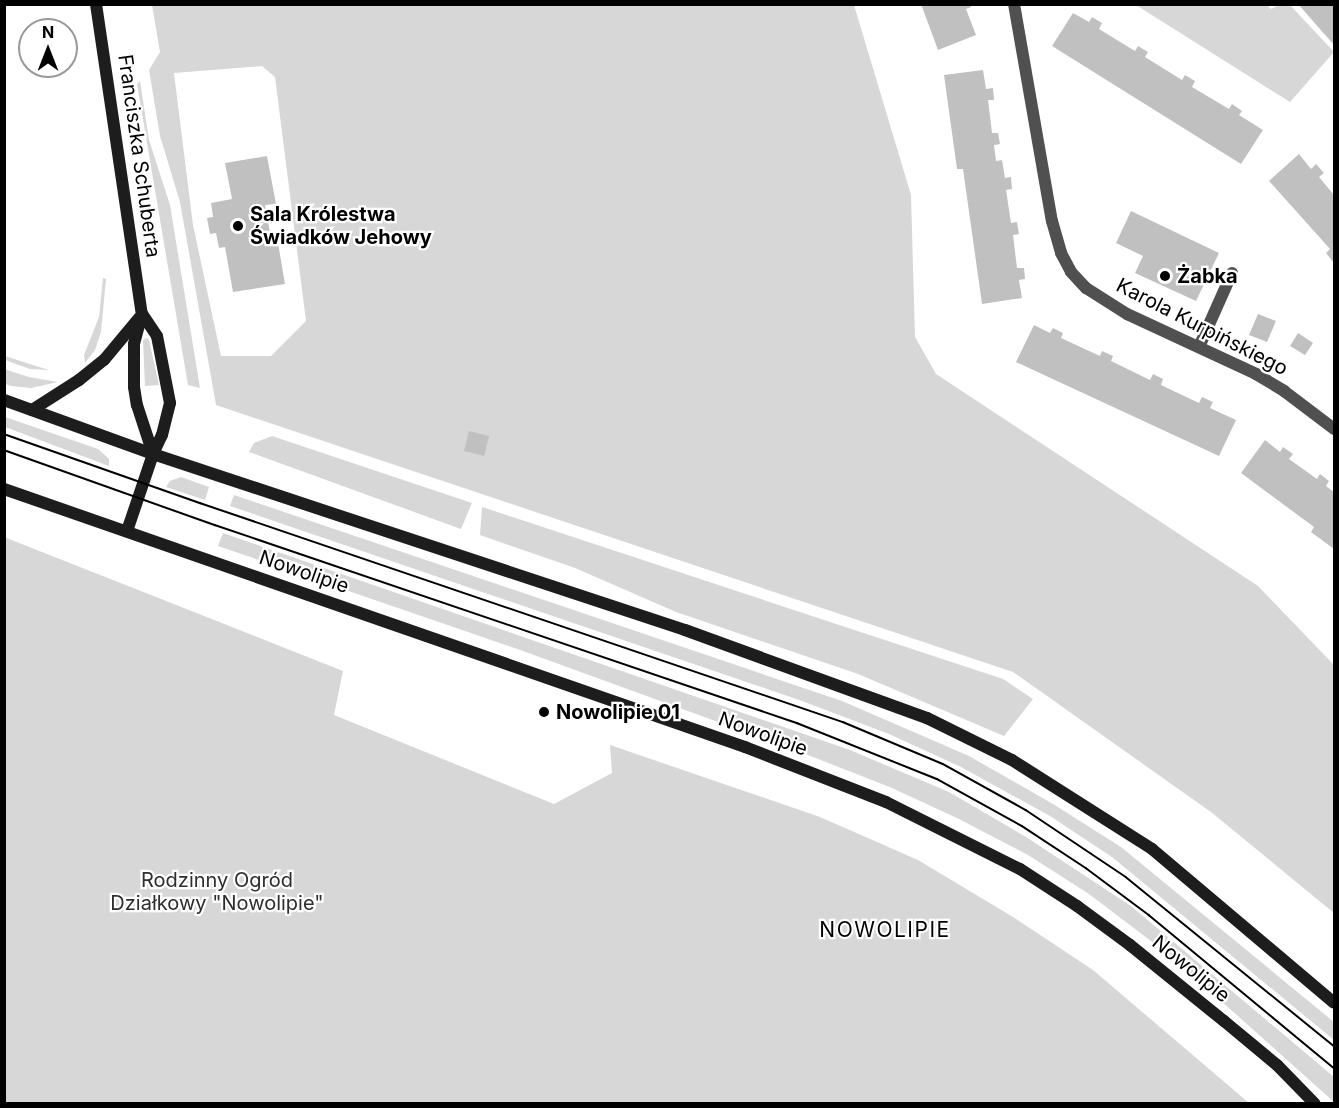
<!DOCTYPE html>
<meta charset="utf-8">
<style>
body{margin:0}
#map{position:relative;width:1339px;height:1108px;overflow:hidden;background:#fff;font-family:Inter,sans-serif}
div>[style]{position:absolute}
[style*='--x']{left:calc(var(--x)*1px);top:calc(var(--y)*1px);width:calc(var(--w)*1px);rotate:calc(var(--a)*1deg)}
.green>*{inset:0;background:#d7d7d7}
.building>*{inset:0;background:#c0c0c0}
.service>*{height:12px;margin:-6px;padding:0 6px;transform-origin:6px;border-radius:6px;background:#505050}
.minor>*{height:12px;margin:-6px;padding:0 6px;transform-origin:6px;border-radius:6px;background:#505050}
.secondary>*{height:12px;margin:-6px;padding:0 6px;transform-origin:6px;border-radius:6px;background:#1d1d1d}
.tram>*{height:1.5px;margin:-0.75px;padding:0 0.75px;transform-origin:0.75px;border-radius:0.75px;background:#000}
.dots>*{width:16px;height:16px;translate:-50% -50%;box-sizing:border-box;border:3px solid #fff;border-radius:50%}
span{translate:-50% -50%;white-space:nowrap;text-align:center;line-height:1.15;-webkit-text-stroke:4.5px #fff;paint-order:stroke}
.street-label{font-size:20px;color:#000}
.poi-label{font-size:20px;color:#000;font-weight:700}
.left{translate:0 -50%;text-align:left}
.park-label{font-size:20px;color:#2e2e2e}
.neighbourhood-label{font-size:21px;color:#000;letter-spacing:1.5px}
.frame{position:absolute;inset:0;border:6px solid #000;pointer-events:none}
.north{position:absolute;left:18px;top:18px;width:60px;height:60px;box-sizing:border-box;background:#fff;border:2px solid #999;border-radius:50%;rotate:0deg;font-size:16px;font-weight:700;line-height:24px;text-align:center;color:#000}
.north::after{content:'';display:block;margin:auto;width:21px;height:27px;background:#000;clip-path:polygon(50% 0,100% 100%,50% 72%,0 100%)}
</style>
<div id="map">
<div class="green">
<i style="clip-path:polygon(1266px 4px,1271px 9px,1280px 5px,1290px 5px,1334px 52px,1290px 102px,1136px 5px)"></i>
<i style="clip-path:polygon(evenodd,152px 5px,854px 5px,911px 195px,915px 337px,936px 374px,1258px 586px,1334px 665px,1334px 913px,1211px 812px,1013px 672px,216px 405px,180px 202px,160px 136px,149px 70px,160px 52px,152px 5px,262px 66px,275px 77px,306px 321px,271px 356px,221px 356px,193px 225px,174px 73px,262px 66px)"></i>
<i style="clip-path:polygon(140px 81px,149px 140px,170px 205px,200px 388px,188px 385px,137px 84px)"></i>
<i style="clip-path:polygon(103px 278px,106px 279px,101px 332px,95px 350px,85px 363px,84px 355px,99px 317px)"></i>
<i style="clip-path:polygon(147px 338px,149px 340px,159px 385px,145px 386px,143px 340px)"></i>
<i style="clip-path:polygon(5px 356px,36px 366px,49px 370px,30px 369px,5px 360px)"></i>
<i style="clip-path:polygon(4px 369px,29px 377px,58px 382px,31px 388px,11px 386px,5px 384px)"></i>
<i style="clip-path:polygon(5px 417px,98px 449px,109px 459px,109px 466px,5px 427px)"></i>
<i style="clip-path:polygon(272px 436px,472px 503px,461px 529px,249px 452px,254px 443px)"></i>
<i style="clip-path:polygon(181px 477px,209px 487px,205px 500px,166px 487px,170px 481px)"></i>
<i style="clip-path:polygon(234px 495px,842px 701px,969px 756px,1053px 804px,1121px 847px,1334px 1022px,1334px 1040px,1112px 857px,1050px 816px,961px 767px,889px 734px,802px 701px,230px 506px)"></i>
<i style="clip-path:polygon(482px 507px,1003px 679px,1033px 699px,1004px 736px,858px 674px,676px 612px,575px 568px,480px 535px)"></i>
<i style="clip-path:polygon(223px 533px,850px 750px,949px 792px,1026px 837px,1131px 906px,1334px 1077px,1334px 1102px,1172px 957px,1089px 894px,1028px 855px,959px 819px,892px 788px,803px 753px,523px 651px,218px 546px)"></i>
<i style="clip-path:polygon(4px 537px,343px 671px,334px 715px,554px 804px,612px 773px,610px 745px,820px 817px,918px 860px,1013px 917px,1093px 970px,1249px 1103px,5px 1103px)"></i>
</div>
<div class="building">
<i style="clip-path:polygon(921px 4px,970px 4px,971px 7px,966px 9px,976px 35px,938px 50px)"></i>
<i style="clip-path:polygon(1298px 4px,1334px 4px,1334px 45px)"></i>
<i style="clip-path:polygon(1073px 13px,1089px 22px,1092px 17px,1102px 23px,1099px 29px,1135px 51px,1138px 46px,1148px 52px,1145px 57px,1182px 80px,1185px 75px,1195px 81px,1192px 87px,1229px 109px,1232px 104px,1242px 111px,1239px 115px,1263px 130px,1241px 164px,1052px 46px)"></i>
<i style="clip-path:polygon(983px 70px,986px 89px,993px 88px,994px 100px,988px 100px,992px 133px,998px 133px,1000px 144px,994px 145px,996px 161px,1002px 160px,1005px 178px,1011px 177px,1012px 189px,1006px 190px,1011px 223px,1017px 222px,1019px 234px,1013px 235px,1017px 268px,1024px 268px,1025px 279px,1019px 280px,1022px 298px,982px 304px,963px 169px,957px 169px,944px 75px)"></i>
<i style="clip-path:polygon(1299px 154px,1311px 169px,1316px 164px,1324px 173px,1319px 177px,1334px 195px,1334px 263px,1326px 253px,1330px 249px,1269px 181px)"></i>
<i style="clip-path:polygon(267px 156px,276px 204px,265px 205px,271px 238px,277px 237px,285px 284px,233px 292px,225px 247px,219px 248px,216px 233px,210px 234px,207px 218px,213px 217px,211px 203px,232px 199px,225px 163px)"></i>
<i style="clip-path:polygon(1131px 211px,1219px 253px,1196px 301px,1135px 273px,1143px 256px,1116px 243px)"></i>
<i style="clip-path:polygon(1258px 314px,1276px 321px,1267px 342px,1249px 335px)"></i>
<i style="clip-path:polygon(1034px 325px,1050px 333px,1053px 328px,1063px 333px,1061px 338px,1100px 356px,1102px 351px,1113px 356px,1111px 361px,1150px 380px,1153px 374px,1163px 379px,1161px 385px,1199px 403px,1202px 397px,1213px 402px,1210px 408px,1236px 420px,1219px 456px,1016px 362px)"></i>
<i style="clip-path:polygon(1298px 333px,1313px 343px,1305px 355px,1290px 346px)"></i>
<i style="clip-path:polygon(469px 431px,489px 436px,484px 456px,464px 451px)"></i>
<i style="clip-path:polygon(1265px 440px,1280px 452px,1283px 447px,1293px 454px,1289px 459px,1317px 479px,1320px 474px,1329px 481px,1326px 486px,1334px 492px,1334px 549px,1311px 532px,1314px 527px,1241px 473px)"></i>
</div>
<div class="service">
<i style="--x:1199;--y:347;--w:81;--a:-66"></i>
</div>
<div class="minor">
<i style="--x:1014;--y:4;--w:220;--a:80.1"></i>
<i style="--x:1052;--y:221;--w:33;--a:74"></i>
<i style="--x:1061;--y:253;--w:21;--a:62"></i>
<i style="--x:1071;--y:272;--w:22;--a:47"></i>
<i style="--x:1086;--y:288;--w:49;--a:32.4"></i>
<i style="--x:1127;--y:314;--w:142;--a:24.9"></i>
<i style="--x:1256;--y:374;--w:33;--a:31"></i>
<i style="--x:1284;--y:391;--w:63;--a:37.2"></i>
</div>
<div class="secondary">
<i style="--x:96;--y:4;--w:313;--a:81.6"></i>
<i style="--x:142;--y:314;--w:31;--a:105"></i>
<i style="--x:134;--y:344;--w:43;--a:90"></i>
<i style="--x:134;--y:387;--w:18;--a:81"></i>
<i style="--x:137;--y:405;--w:52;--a:71.9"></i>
<i style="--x:4;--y:400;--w:158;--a:19.9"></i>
<i style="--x:153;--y:454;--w:560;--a:18.31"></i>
<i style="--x:685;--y:630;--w:258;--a:20"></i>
<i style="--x:927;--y:718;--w:95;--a:26.3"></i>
<i style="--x:1012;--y:760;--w:166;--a:32.4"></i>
<i style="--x:1152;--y:849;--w:238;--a:40.2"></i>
<i style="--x:32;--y:410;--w:56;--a:-32.6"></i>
<i style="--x:79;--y:380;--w:32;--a:-39"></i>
<i style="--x:104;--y:360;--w:55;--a:-50.2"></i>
<i style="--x:4;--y:489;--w:785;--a:19.2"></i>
<i style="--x:745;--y:747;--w:151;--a:21.3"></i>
<i style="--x:886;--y:802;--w:150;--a:26.6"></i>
<i style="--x:1020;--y:869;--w:68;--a:33"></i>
<i style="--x:1077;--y:906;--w:66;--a:36.3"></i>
<i style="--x:1130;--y:945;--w:121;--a:39"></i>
<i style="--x:1224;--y:1021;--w:69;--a:39.7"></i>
<i style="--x:1277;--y:1065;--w:54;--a:45.7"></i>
<i style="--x:127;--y:531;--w:81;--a:-71.3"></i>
<i style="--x:153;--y:454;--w:21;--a:-65"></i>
<i style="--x:162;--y:435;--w:33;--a:-76"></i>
<i style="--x:170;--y:403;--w:68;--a:-101"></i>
<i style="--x:157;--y:336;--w:27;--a:-124"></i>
</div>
<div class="tram">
<i style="--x:4;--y:434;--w:208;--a:19.4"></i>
<i style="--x:200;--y:503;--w:679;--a:18.81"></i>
<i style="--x:843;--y:722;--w:108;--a:22.8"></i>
<i style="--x:943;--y:764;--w:95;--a:29"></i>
<i style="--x:1026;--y:810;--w:120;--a:33.8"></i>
<i style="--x:1126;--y:877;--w:268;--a:39.1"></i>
<i style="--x:4;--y:450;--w:224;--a:19.6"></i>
<i style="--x:215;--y:525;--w:615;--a:18.79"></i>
<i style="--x:797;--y:723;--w:151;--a:21.8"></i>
<i style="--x:937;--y:779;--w:97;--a:28.9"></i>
<i style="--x:1022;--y:826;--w:77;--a:33.3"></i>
<i style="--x:1086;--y:868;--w:79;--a:36.7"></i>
<i style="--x:1149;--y:915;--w:240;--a:39.6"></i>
</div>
<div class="dots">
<i style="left:238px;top:226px;background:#000"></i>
<i style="left:1165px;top:276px;background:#000"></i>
<i style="left:544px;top:712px;background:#000"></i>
</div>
<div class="street-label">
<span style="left:139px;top:156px;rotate:82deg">Franciszka Schuberta</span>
<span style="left:1202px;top:327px;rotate:27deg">Karola Kurpińskiego</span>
<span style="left:304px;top:572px;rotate:19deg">Nowolipie</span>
<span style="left:763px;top:734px;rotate:20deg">Nowolipie</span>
<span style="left:1191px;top:969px;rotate:39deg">Nowolipie</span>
</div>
<div class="poi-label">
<span class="left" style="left:250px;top:226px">Sala Królestwa<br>Świadków Jehowy</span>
<span class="left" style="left:1177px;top:276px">Żabka</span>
<span class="left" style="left:556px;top:712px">Nowolipie 01</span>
</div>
<div class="park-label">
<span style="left:217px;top:892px">Rodzinny Ogród<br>Działkowy "Nowolipie"</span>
</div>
<div class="neighbourhood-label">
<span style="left:885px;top:930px">NOWOLIPIE</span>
</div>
<div class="frame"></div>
<div class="north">N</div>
</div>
